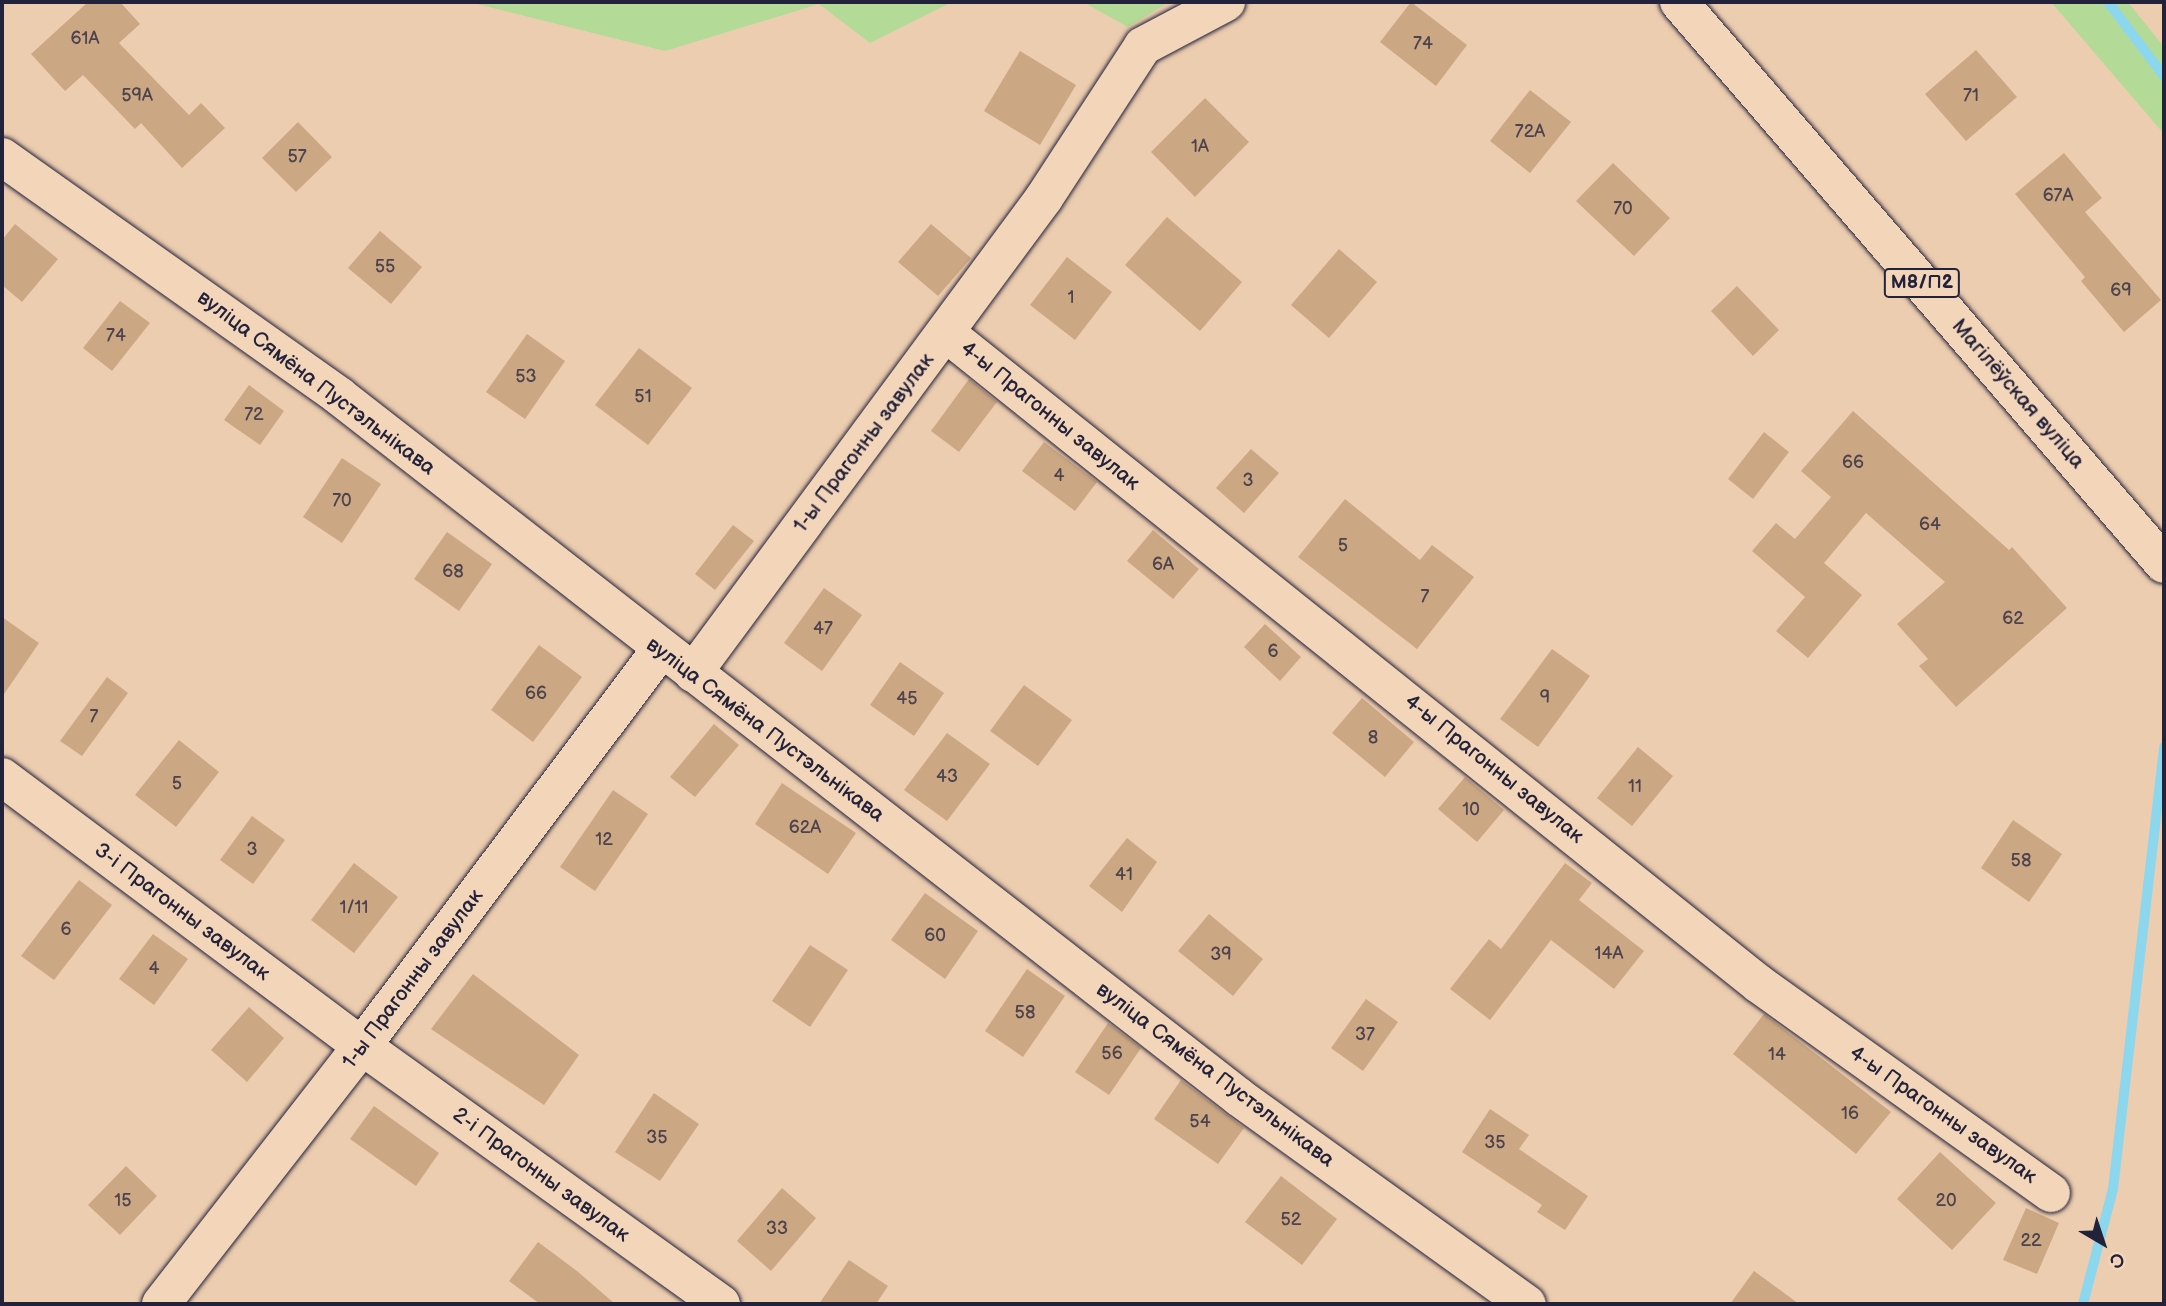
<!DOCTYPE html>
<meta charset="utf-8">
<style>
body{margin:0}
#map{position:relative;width:2166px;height:1306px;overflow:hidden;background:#edcdaf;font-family:"Balsamiq Sans",sans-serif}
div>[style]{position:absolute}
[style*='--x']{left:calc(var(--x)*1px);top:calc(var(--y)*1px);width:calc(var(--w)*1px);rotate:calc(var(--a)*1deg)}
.green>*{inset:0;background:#b3da96}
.stream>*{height:10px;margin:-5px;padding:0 5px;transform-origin:5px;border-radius:5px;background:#8cd7ed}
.building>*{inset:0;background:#cca783}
.roads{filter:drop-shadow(0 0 2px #22223b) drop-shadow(0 0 2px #22223b)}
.street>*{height:38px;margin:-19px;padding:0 19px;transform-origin:19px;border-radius:19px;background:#f3d5b9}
.primary>*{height:38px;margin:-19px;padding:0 19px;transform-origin:19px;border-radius:19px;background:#f3d5b9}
span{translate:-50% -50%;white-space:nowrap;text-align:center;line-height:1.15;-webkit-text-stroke:7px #f3d5b9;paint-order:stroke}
.number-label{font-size:18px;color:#4c434d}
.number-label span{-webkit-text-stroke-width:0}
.shield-label span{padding:2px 5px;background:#f3d5b9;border:2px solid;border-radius:5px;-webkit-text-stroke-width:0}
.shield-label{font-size:19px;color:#22223b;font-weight:700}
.street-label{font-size:21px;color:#22223b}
.frame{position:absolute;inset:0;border:4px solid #22223b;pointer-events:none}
.north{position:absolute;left:2068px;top:1208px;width:70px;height:70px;-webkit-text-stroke:5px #f3d5b9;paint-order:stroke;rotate:141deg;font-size:19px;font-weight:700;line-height:28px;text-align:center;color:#22223b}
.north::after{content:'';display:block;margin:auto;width:24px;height:32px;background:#22223b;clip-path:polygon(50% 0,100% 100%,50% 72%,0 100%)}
</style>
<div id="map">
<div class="green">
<i style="clip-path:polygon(469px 2px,468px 2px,952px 2px,870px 43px,819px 4px,665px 51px)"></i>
<i style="clip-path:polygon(1083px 2px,1169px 2px,1128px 27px)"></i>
<i style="clip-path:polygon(2051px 2px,2128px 2px,2164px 47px,2164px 134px)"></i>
</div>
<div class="stream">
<i style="--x:2108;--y:2;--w:93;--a:52.9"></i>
<i style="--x:2083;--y:1304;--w:119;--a:-75.4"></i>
<i style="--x:2113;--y:1189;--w:445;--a:-83.4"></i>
</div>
<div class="building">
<i style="clip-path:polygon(88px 2px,120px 2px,140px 24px,119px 43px,189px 115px,201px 103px,225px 128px,182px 168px,141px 123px,135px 129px,83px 75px,65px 91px,31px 54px)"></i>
<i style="clip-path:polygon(1411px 2px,1467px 45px,1436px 86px,1380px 42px)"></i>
<i style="clip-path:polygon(1976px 50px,2017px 97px,1966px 141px,1925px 94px)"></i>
<i style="clip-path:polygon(1020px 51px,1076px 85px,1040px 145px,984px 111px)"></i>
<i style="clip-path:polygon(1530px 90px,1571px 122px,1530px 173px,1490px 141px)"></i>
<i style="clip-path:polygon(1205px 98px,1249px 142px,1195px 197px,1151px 152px)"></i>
<i style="clip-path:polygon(298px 122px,332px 157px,296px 192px,262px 158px)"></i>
<i style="clip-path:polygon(2064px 153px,2102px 198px,2085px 212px,2161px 300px,2124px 332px,2081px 281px,2085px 277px,2015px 194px)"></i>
<i style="clip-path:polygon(1613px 163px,1670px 218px,1634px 256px,1576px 201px)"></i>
<i style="clip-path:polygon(1167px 217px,1242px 282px,1200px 331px,1125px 265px)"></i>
<i style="clip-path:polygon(15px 224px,58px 259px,22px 302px,2px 285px,2px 240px)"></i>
<i style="clip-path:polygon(931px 224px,971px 258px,938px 296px,898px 262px)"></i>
<i style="clip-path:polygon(380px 231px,422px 267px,391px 304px,348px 268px)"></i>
<i style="clip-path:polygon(1339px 249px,1377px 282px,1329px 338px,1291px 305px)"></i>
<i style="clip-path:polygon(1067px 257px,1112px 292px,1075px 340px,1030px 305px)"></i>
<i style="clip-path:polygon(1737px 286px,1779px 330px,1753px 356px,1711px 311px)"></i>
<i style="clip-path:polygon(120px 301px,150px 323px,112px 371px,83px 348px)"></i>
<i style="clip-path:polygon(527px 334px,565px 361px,525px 419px,486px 392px)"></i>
<i style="clip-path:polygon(639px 348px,692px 388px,648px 445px,595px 405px)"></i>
<i style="clip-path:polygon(969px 379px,997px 402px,959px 452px,931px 431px)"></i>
<i style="clip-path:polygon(249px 385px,284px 411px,260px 445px,224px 420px)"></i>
<i style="clip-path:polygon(1853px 411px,2009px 550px,2012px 547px,2067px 608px,1956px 707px,1919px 666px,1928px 659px,1897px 624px,1945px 582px,1866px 513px,1824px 563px,1862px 595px,1808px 658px,1776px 631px,1805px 597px,1752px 551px,1776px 523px,1795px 539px,1831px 497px,1801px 471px)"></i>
<i style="clip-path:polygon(1764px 432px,1789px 452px,1753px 499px,1728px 479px)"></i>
<i style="clip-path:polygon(1044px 442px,1097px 482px,1075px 511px,1022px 471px)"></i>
<i style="clip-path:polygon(1251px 449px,1279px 473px,1244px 513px,1216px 488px)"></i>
<i style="clip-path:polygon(342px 458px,381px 484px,342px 543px,303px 517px)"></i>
<i style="clip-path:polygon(1345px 499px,1420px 560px,1432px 545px,1474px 577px,1417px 649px,1298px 557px)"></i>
<i style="clip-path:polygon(733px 525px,754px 541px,715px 590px,695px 574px)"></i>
<i style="clip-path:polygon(1153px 530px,1199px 569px,1173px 599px,1127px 561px)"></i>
<i style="clip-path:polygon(447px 532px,492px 564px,459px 611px,414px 579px)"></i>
<i style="clip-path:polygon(824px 588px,862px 615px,822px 671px,784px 643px)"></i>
<i style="clip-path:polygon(2px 617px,39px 643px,2px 697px)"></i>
<i style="clip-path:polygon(1265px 624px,1301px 657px,1280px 681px,1244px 647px)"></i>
<i style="clip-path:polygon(539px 645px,582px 677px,533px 742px,491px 710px)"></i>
<i style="clip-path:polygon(1552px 649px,1590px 676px,1538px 747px,1500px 719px)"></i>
<i style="clip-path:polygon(900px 662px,944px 693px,914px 736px,870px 705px)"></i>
<i style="clip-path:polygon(107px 677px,128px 693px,82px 756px,60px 741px)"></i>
<i style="clip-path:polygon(1024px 685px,1072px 720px,1038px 766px,990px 731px)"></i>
<i style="clip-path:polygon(1362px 698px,1414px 742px,1385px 777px,1332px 733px)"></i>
<i style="clip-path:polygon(714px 724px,739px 745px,695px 797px,670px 777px)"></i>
<i style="clip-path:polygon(947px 733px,990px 764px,947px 821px,904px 790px)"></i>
<i style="clip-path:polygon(179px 740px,219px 772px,176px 827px,135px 795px)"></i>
<i style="clip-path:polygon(1638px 747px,1673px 776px,1632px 826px,1597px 798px)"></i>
<i style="clip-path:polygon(1465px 777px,1504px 810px,1477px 842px,1438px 809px)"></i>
<i style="clip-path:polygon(782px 783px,856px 833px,828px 874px,755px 824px)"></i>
<i style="clip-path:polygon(613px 790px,648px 814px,595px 891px,560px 867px)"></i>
<i style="clip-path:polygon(252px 816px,285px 840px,253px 884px,220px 860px)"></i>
<i style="clip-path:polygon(2013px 820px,2062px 854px,2029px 902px,1981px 868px)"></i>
<i style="clip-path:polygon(1127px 838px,1157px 862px,1122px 912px,1089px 886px)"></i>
<i style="clip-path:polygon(354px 863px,398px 897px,354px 953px,311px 920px)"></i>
<i style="clip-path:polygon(1565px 863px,1592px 883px,1579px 900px,1644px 951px,1614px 989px,1551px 940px,1490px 1020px,1450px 989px,1489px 939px,1501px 949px)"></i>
<i style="clip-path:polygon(79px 880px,112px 905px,54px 980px,21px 956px)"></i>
<i style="clip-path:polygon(925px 893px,978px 931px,945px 979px,891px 940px)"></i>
<i style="clip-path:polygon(1209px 914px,1263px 959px,1233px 996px,1178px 951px)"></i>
<i style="clip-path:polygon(153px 934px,188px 959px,154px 1005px,119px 979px)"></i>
<i style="clip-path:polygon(810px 945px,848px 970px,810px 1027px,772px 1001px)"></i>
<i style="clip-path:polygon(1027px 969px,1065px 996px,1023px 1057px,985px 1031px)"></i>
<i style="clip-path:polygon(473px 974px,579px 1055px,544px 1105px,431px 1029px)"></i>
<i style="clip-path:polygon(1366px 999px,1398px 1022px,1363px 1071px,1331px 1048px)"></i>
<i style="clip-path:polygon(249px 1007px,284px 1038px,247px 1082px,211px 1050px)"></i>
<i style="clip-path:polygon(1764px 1014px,1891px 1112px,1856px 1154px,1733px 1054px)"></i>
<i style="clip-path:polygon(1108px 1023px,1141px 1048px,1109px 1095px,1075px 1072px)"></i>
<i style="clip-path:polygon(1181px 1080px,1244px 1128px,1218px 1164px,1154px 1119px)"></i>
<i style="clip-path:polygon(654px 1093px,699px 1124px,660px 1181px,615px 1152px)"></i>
<i style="clip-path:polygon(374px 1106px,439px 1153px,416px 1186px,350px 1139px)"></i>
<i style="clip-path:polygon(1490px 1109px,1529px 1135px,1519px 1149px,1588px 1196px,1565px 1230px,1537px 1212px,1542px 1205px,1462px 1152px)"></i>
<i style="clip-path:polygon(1940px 1152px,1996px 1203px,1952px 1250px,1897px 1199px)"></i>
<i style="clip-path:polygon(126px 1166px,157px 1196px,120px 1235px,88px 1205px)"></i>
<i style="clip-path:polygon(1281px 1176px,1337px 1219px,1302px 1265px,1245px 1222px)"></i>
<i style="clip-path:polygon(782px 1188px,816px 1218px,771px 1271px,737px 1241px)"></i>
<i style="clip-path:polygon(2026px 1208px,2059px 1223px,2037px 1274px,2003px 1260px)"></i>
<i style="clip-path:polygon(538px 1242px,577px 1271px,615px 1304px,540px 1304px,509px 1281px)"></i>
<i style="clip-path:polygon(849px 1260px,888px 1286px,876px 1304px,819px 1304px)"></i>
<i style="clip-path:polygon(1754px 1271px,1799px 1304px,1730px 1304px)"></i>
</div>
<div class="roads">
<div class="street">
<i style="--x:2;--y:157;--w:413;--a:35.3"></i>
<i style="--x:339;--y:396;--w:1142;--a:37.92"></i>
<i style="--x:1240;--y:1098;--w:353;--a:35.7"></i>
<i style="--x:946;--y:333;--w:1042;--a:38.69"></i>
<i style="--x:1759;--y:984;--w:359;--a:35.6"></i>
<i style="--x:693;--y:673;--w:591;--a:-53.54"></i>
<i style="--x:1044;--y:198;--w:181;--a:-56.9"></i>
<i style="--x:1143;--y:46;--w:94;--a:-27.9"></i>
<i style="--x:2;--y:777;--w:449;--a:36.8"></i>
<i style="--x:362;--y:1046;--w:442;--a:35.7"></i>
<i style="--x:161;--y:1304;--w:327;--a:-52.1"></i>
<i style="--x:362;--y:1046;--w:496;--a:-53"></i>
</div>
<div class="primary">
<i style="--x:1679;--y:2;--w:742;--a:49.21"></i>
</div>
</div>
<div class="number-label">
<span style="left:85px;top:39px">61А</span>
<span style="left:1423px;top:44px">74</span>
<span style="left:137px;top:96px">59А</span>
<span style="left:1971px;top:96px">71</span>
<span style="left:1530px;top:132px">72А</span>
<span style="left:1200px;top:147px">1А</span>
<span style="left:297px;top:157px">57</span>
<span style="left:2058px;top:196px">67А</span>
<span style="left:1623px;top:209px">70</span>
<span style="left:385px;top:267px">55</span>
<span style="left:2121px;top:291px">69</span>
<span style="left:1071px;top:298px">1</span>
<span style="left:116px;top:336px">74</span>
<span style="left:526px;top:377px">53</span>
<span style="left:643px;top:397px">51</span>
<span style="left:254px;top:415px">72</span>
<span style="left:1853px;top:463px">66</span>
<span style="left:1059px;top:476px">4</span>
<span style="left:1248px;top:481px">3</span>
<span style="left:342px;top:501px">70</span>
<span style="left:1930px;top:525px">64</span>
<span style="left:1343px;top:546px">5</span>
<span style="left:1163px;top:565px">6А</span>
<span style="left:453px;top:572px">68</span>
<span style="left:1425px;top:597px">7</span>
<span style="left:2013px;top:619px">62</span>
<span style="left:823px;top:629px">47</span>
<span style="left:1273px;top:652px">6</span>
<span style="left:536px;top:694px">66</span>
<span style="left:1545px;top:698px">9</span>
<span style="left:907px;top:699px">45</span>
<span style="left:94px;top:717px">7</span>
<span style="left:1373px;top:738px">8</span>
<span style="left:947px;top:777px">43</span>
<span style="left:177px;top:784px">5</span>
<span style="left:1635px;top:787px">11</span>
<span style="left:1471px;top:810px">10</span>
<span style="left:805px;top:828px">62А</span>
<span style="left:604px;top:840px">12</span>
<span style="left:252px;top:850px">3</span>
<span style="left:2021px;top:861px">58</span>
<span style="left:1124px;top:875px">41</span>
<span style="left:354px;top:908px">1/11</span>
<span style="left:66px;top:930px">6</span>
<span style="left:935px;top:936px">60</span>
<span style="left:1609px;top:954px">14А</span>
<span style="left:1221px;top:955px">39</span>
<span style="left:154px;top:969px">4</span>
<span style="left:1025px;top:1013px">58</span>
<span style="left:1365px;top:1035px">37</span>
<span style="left:1112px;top:1054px">56</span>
<span style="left:1777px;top:1055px">14</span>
<span style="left:1850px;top:1114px">16</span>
<span style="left:1200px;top:1122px">54</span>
<span style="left:657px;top:1138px">35</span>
<span style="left:1495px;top:1143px">35</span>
<span style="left:123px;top:1201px">15</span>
<span style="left:1946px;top:1201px">20</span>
<span style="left:1291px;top:1220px">52</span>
<span style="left:777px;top:1229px">33</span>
<span style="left:2031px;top:1241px">22</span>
</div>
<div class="shield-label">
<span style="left:1922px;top:283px">М8/П2</span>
</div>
<div class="street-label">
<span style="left:316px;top:383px;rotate:37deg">вуліца Сямёна Пустэльнікава</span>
<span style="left:2018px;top:394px;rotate:49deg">Магілёўская вуліца</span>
<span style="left:1050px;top:416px;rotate:39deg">4-ы Прагонны завулак</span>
<span style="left:864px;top:443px;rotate:-53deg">1-ы Прагонны завулак</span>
<span style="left:765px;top:730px;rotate:37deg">вуліца Сямёна Пустэльнікава</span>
<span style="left:1494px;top:769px;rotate:39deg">4-ы Прагонны завулак</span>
<span style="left:182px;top:912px;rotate:37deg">3-і Прагонны завулак</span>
<span style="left:413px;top:979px;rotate:-53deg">1-ы Прагонны завулак</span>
<span style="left:1215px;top:1075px;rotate:37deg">вуліца Сямёна Пустэльнікава</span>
<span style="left:1943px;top:1115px;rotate:35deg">4-ы Прагонны завулак</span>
<span style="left:541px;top:1175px;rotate:36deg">2-і Прагонны завулак</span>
</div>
<div class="frame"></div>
<div class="north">С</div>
</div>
